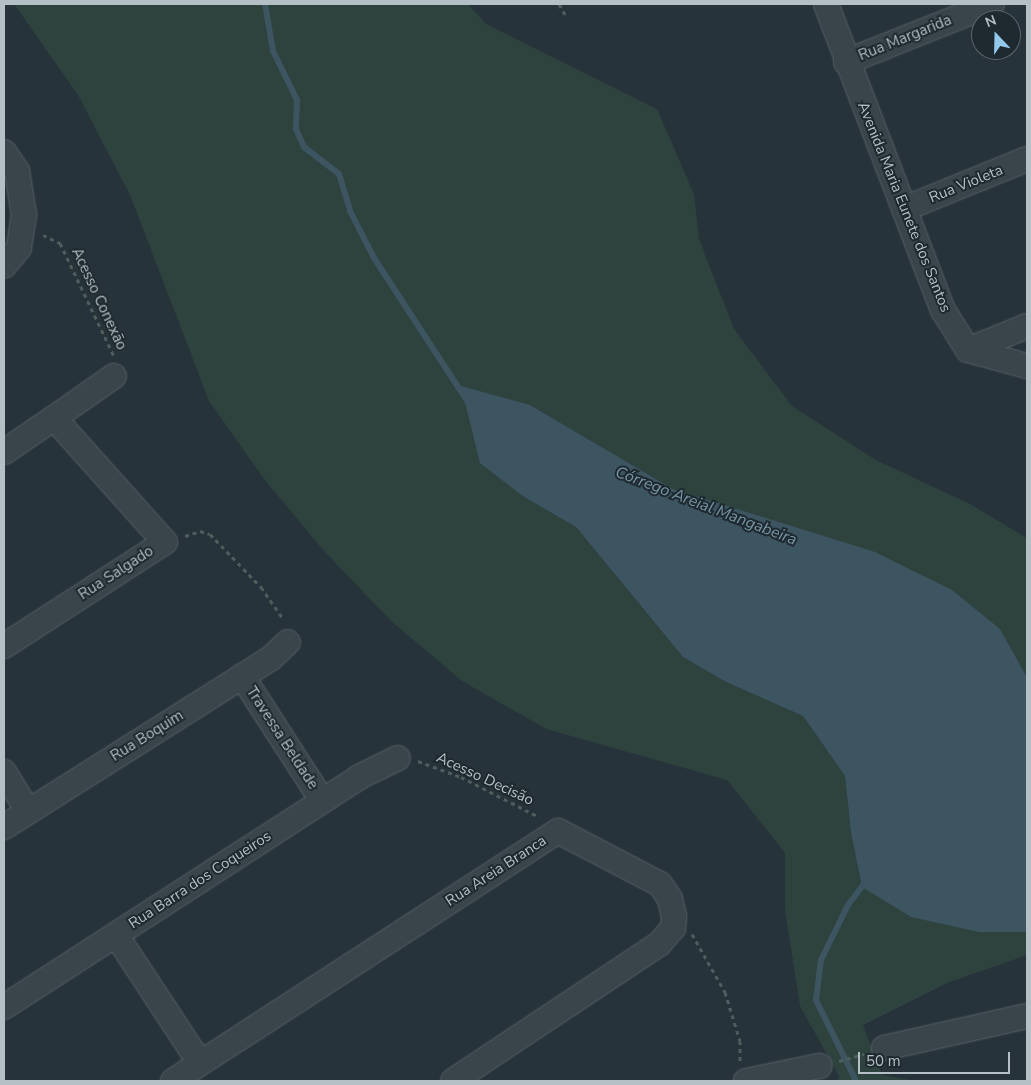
<!DOCTYPE html>
<meta charset="utf-8">
<style>
body{margin:0}
#map{position:relative;width:1031px;height:1085px;overflow:hidden;background:#26333a;font-family:"Nunito Sans",sans-serif}
div>[style]{position:absolute}
[style*='--x']{left:calc(var(--x)*1px);top:calc(var(--y)*1px);width:calc(var(--w)*1px);rotate:calc(var(--a)*1deg)}
.green>*{inset:0;background:#2e423e}
.water>*{inset:0;background:#3d5461}
.stream>*{height:6px;margin:-3px;padding:0 3px;transform-origin:3px;border-radius:3px;background:#3d5461}
.path>*{height:3px;margin-top:-1.5px;transform-origin:0;background:repeating-linear-gradient(90deg,#4c5f5d 0 4px,transparent 0 8px)}
.roads{filter:drop-shadow(0 0 1px #576269) drop-shadow(0 0 1px #576269)}
.minor>*{height:24px;margin:-12px;padding:0 12px;transform-origin:12px;border-radius:12px;background:#39444b}
span{translate:-50% -50%;white-space:nowrap;text-align:center;line-height:1.15;-webkit-text-stroke:4px #1e2930;paint-order:stroke}
.street-label{font-size:15px;color:#b5bfc6}
.water-label{font-size:16px;color:#7996a6;font-style:italic}
.frame{position:absolute;inset:0;border:5px solid #b5bfc6;pointer-events:none}
.north{position:absolute;left:971px;top:10px;width:50px;height:50px;box-sizing:border-box;background:#1e2930;border:1px solid #5a656c;border-radius:50%;rotate:339deg;font-size:14px;font-weight:700;line-height:20px;text-align:center;color:#b5bfc6}
.north::after{content:'';display:block;margin:auto;width:18px;height:22px;background:#93c8ed;clip-path:polygon(50% 0,100% 100%,50% 72%,0 100%)}
.scale{position:absolute;left:858px;top:1052px;width:152px;height:22px;box-sizing:border-box;border:2px solid #b5bfc6;border-top:0;padding-left:6px;font-size:15px;line-height:18px;white-space:nowrap;color:#b5bfc6;-webkit-text-stroke:4px #1e2930;paint-order:stroke}
</style>
<div id="map">
<div class="green">
<i style="clip-path:polygon(14px 4px,468px 4px,486px 24px,657px 109px,694px 194px,699px 239px,734px 329px,792px 406px,876px 460px,970px 504px,1027px 538px,1027px 677px,1000px 629px,825px 538px,673px 489px,530px 405px,481px 463px,524px 497px,576px 527px,683px 657px,726px 682px,803px 716px,845px 776px,851px 833px,862px 887px,1027px 932px,1027px 955px,947px 983px,863px 1025px,882px 1075px,917px 1081px,838px 1081px,839px 1076px,800px 1006px,785px 910px,785px 853px,727px 780px,546px 729px,462px 681px,391px 621px,324px 551px,264px 479px,209px 401px,130px 195px,78px 95px)"></i>
</div>
<div class="water">
<i style="clip-path:polygon(461px 386px,530px 405px,673px 489px,875px 552px,952px 590px,1000px 629px,1027px 677px,1027px 932px,979px 932px,911px 917px,862px 887px,851px 833px,845px 776px,803px 716px,726px 682px,683px 657px,576px 527px,524px 497px,480px 463px)"></i>
</div>
<div class="stream">
<i style="--x:265;--y:4;--w:48;--a:80.3"></i>
<i style="--x:273;--y:51;--w:55;--a:63.9"></i>
<i style="--x:297;--y:100;--w:29;--a:92"></i>
<i style="--x:296;--y:129;--w:20;--a:66"></i>
<i style="--x:304;--y:147;--w:44;--a:37.6"></i>
<i style="--x:339;--y:174;--w:39;--a:73"></i>
<i style="--x:350;--y:211;--w:53;--a:62.9"></i>
<i style="--x:374;--y:258;--w:172;--a:56.9"></i>
<i style="--x:856;--y:1081;--w:90;--a:-116.3"></i>
<i style="--x:816;--y:1000;--w:40;--a:-82.9"></i>
<i style="--x:821;--y:960;--w:61;--a:-63.9"></i>
<i style="--x:848;--y:905;--w:31;--a:-53"></i>
</div>
<div class="path">
<i style="--x:559;--y:4;--w:14;--a:60"></i>
<i style="--x:43;--y:235;--w:19;--a:25"></i>
<i style="--x:60;--y:243;--w:125;--a:64.5"></i>
<i style="--x:185;--y:536;--w:16;--a:-18"></i>
<i style="--x:200;--y:531;--w:10;--a:17"></i>
<i style="--x:210;--y:534;--w:74;--a:46.1"></i>
<i style="--x:261;--y:587;--w:40;--a:55.1"></i>
<i style="--x:418;--y:761;--w:46;--a:20.4"></i>
<i style="--x:461;--y:777;--w:88;--a:27.1"></i>
<i style="--x:692;--y:934;--w:67;--a:60.4"></i>
<i style="--x:725;--y:992;--w:51;--a:73"></i>
<i style="--x:740;--y:1041;--w:20;--a:90"></i>
<i style="--x:839;--y:1061;--w:26;--a:-16"></i>
</div>
<div class="roads">
<div class="minor">
<i style="--x:826;--y:4;--w:328;--a:69.1"></i>
<i style="--x:943;--y:310;--w:47;--a:58"></i>
<i style="--x:968;--y:350;--w:61;--a:15.2"></i>
<i style="--x:846;--y:62;--w:157;--a:-21.7"></i>
<i style="--x:4;--y:152;--w:23;--a:56"></i>
<i style="--x:17;--y:171;--w:45;--a:81"></i>
<i style="--x:24;--y:215;--w:33;--a:99"></i>
<i style="--x:19;--y:248;--w:23;--a:130"></i>
<i style="--x:904;--y:209;--w:133;--a:-22.1"></i>
<i style="--x:968;--y:350;--w:64;--a:-22.1"></i>
<i style="--x:54;--y:418;--w:73;--a:-35"></i>
<i style="--x:4;--y:452;--w:60;--a:-34.2"></i>
<i style="--x:54;--y:418;--w:166;--a:48.2"></i>
<i style="--x:165;--y:542;--w:192;--a:147.1"></i>
<i style="--x:242;--y:676;--w:148;--a:57.2"></i>
<i style="--x:4;--y:772;--w:46;--a:58.4"></i>
<i style="--x:4;--y:827;--w:316;--a:-32.3"></i>
<i style="--x:271;--y:658;--w:23;--a:-43"></i>
<i style="--x:116;--y:935;--w:153;--a:56.7"></i>
<i style="--x:4;--y:1007;--w:423;--a:-32.9"></i>
<i style="--x:359;--y:777;--w:43;--a:-26"></i>
<i style="--x:884;--y:1048;--w:147;--a:-12.6"></i>
<i style="--x:173;--y:1081;--w:459;--a:-33"></i>
<i style="--x:558;--y:831;--w:115;--a:27.5"></i>
<i style="--x:660;--y:884;--w:18;--a:56"></i>
<i style="--x:670;--y:899;--w:18;--a:77"></i>
<i style="--x:674;--y:917;--w:11;--a:95"></i>
<i style="--x:673;--y:928;--w:21;--a:131"></i>
<i style="--x:659;--y:944;--w:247;--a:146.4"></i>
<i style="--x:746;--y:1081;--w:75;--a:-11.6"></i>
</div>
</div>
<div class="street-label">
<span style="left:905px;top:38px;rotate:-22deg">Rua Margarida</span>
<span style="left:966px;top:184px;rotate:-22deg">Rua Violeta</span>
<span style="left:904px;top:207px;rotate:68deg">Avenida Maria Eunete dos Santos</span>
<span style="left:99px;top:299px;rotate:65deg">Acesso Conexão</span>
<span style="left:116px;top:573px;rotate:-33deg">Rua Salgado</span>
<span style="left:147px;top:736px;rotate:-32deg">Rua Boquim</span>
<span style="left:282px;top:738px;rotate:57deg">Travessa Beldade</span>
<span style="left:485px;top:779px;rotate:25deg">Acesso Decisão</span>
<span style="left:496px;top:871px;rotate:-33deg">Rua Areia Branca</span>
<span style="left:200px;top:880px;rotate:-33deg">Rua Barra dos Coqueiros</span>
</div>
<div class="water-label">
<span style="left:706px;top:506px;rotate:21deg">Córrego Areial Mangabeira</span>
</div>
<div class="frame"></div>
<div class="north">N</div>
<div class="scale">50 m</div>
</div>
